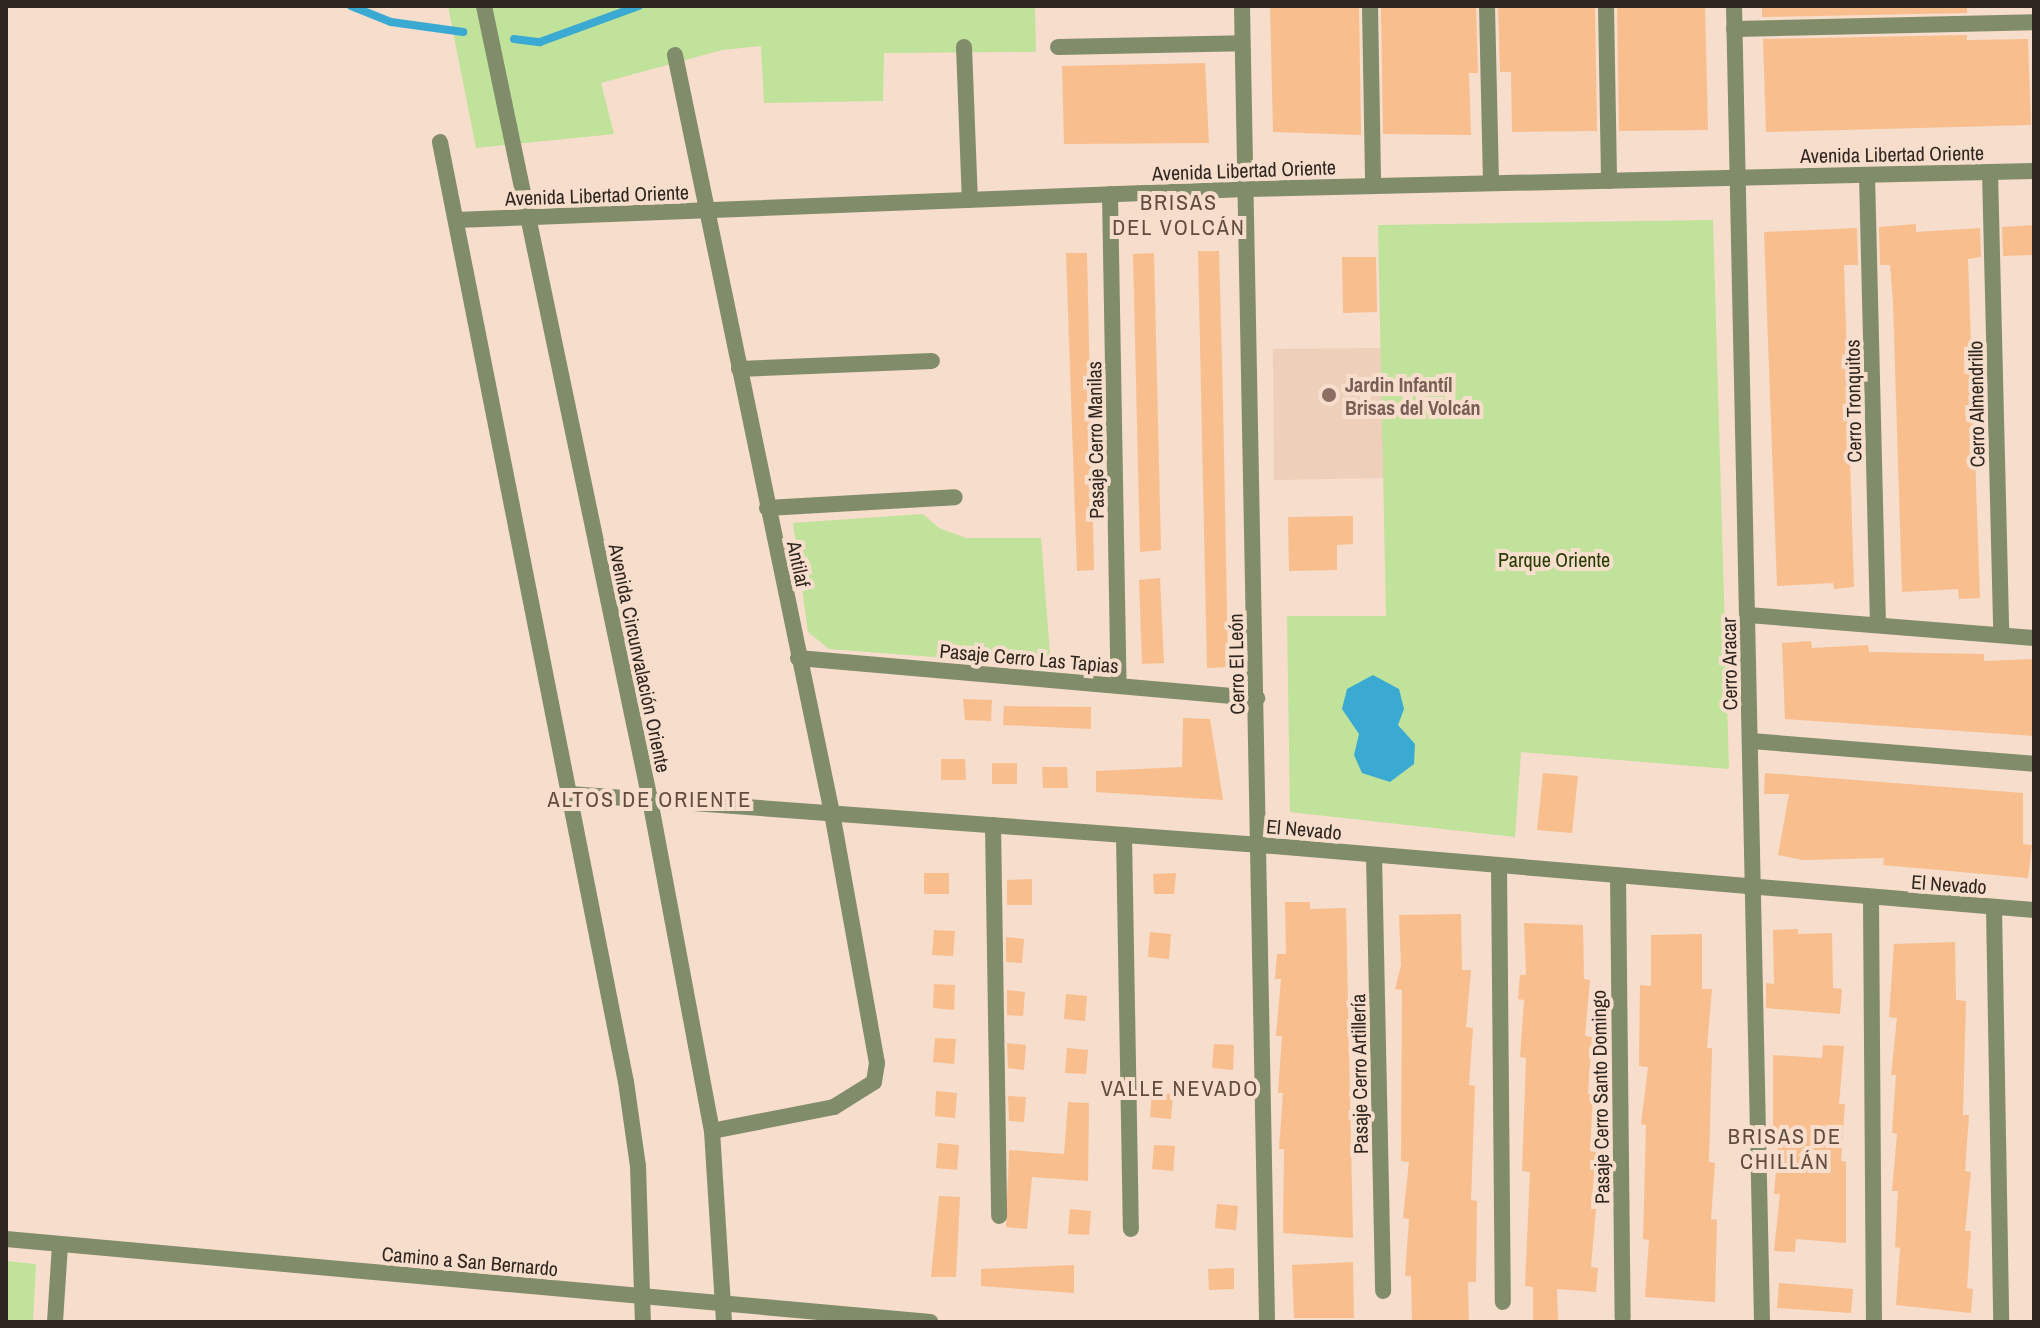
<!DOCTYPE html>
<meta charset="utf-8">
<style>
body{margin:0}
#map{position:relative;width:2040px;height:1328px;overflow:hidden;background:#f6ddcc;font-family:"Archivo Narrow",sans-serif}
div>[style]{position:absolute}
[style*='--x']{left:calc(var(--x)*1px);top:calc(var(--y)*1px);width:calc(var(--w)*1px);rotate:calc(var(--a)*1deg)}
.built>*{inset:0;background:#eecfba}
.green>*{inset:0;background:#c0e29b}
.water>*{inset:0;background:#3baad2}
.stream>*{height:8px;margin:-4px;padding:0 4px;transform-origin:4px;border-radius:4px;background:#3baad2}
.building>*{inset:0;background:#f8be8e}
.minor>*{height:16px;margin:-8px;padding:0 8px;transform-origin:8px;border-radius:8px;background:#818c6a}
.tertiary>*{height:16px;margin:-8px;padding:0 8px;transform-origin:8px;border-radius:8px;background:#818c6a}
.dots>*{width:22px;height:22px;translate:-50% -50%;box-sizing:border-box;border:4px solid #f6ddcc;border-radius:50%}
span{translate:-50% -50%;white-space:nowrap;text-align:center;line-height:1.15;-webkit-text-stroke:8px #f6ddcc;paint-order:stroke}
.street-label{font-size:20px;color:#2f261f}
.education-label{font-size:20px;color:#785e54;font-weight:700}
.left{translate:0 -50%;text-align:left}
.park-label{font-size:20px;color:#253b00}
.neighbourhood-label{font-size:22px;color:#614d3f;letter-spacing:2px}
.frame{position:absolute;inset:0;border:8px solid #2f261f;pointer-events:none}
</style>
<div id="map">
<div class="built">
<i style="clip-path:polygon(1384px 348px,1385px 478px,1274px 480px,1273px 349px)"></i>
</div>
<div class="green">
<i style="clip-path:polygon(448px 6px,1035px 6px,1036px 52px,884px 53px,883px 101px,764px 103px,761px 46px,722px 50px,601px 83px,614px 134px,476px 148px)"></i>
<i style="clip-path:polygon(1713px 220px,1729px 769px,1521px 752px,1515px 837px,1290px 812px,1287px 616px,1386px 616px,1378px 225px)"></i>
<i style="clip-path:polygon(923px 514px,939px 528px,966px 538px,1041px 538px,1051px 666px,829px 649px,808px 632px,793px 523px)"></i>
<i style="clip-path:polygon(6px 1261px,36px 1264px,33px 1322px,6px 1322px)"></i>
</div>
<div class="water">
<i style="clip-path:polygon(1373px 675px,1399px 689px,1404px 709px,1398px 725px,1415px 744px,1414px 764px,1390px 782px,1362px 773px,1354px 755px,1359px 734px,1342px 709px,1347px 689px)"></i>
</div>
<div class="stream">
<i style="--x:351;--y:6;--w:43;--a:21.8"></i>
<i style="--x:391;--y:22;--w:73;--a:7.9"></i>
<i style="--x:514;--y:39;--w:26;--a:7"></i>
<i style="--x:540;--y:42;--w:105;--a:-20"></i>
</div>
<div class="building">
<i style="clip-path:polygon(1270px 6px,1359px 6px,1361px 135px,1273px 132px)"></i>
<i style="clip-path:polygon(1381px 6px,1476px 6px,1478px 73px,1469px 73px,1471px 135px,1383px 134px)"></i>
<i style="clip-path:polygon(1498px 6px,1595px 6px,1597px 131px,1512px 132px,1511px 72px,1500px 72px)"></i>
<i style="clip-path:polygon(1617px 6px,1705px 6px,1708px 130px,1619px 131px)"></i>
<i style="clip-path:polygon(1762px 6px,1967px 6px,1967px 13px,1762px 17px)"></i>
<i style="clip-path:polygon(1967px 35px,1967px 40px,2028px 39px,2031px 125px,1766px 132px,1763px 39px)"></i>
<i style="clip-path:polygon(1205px 63px,1209px 143px,1064px 144px,1062px 66px)"></i>
<i style="clip-path:polygon(1916px 224px,1916px 232px,1980px 228px,1981px 257px,1968px 259px,1980px 598px,1959px 599px,1958px 589px,1902px 592px,1893px 303px,1890px 265px,1880px 265px,1879px 227px)"></i>
<i style="clip-path:polygon(2034px 225px,2034px 255px,2003px 256px,2002px 227px)"></i>
<i style="clip-path:polygon(1857px 228px,1858px 265px,1844px 265px,1854px 587px,1834px 589px,1833px 583px,1777px 586px,1764px 232px)"></i>
<i style="clip-path:polygon(1198px 251px,1219px 251px,1223px 401px,1228px 667px,1207px 668px)"></i>
<i style="clip-path:polygon(1066px 253px,1087px 253px,1094px 570px,1077px 571px)"></i>
<i style="clip-path:polygon(1154px 253px,1161px 550px,1140px 552px,1133px 254px)"></i>
<i style="clip-path:polygon(1342px 257px,1376px 257px,1377px 312px,1343px 313px)"></i>
<i style="clip-path:polygon(1353px 516px,1353px 544px,1337px 545px,1337px 570px,1289px 571px,1288px 517px)"></i>
<i style="clip-path:polygon(1160px 578px,1164px 663px,1142px 664px,1139px 580px)"></i>
<i style="clip-path:polygon(1811px 641px,1812px 648px,1868px 645px,1869px 652px,1984px 654px,1984px 661px,2034px 659px,2034px 736px,1785px 719px,1782px 643px)"></i>
<i style="clip-path:polygon(963px 699px,992px 700px,991px 721px,965px 720px)"></i>
<i style="clip-path:polygon(1004px 706px,1091px 707px,1091px 729px,1003px 725px)"></i>
<i style="clip-path:polygon(1183px 718px,1210px 719px,1223px 800px,1096px 792px,1096px 771px,1182px 767px)"></i>
<i style="clip-path:polygon(941px 759px,965px 759px,966px 780px,941px 780px)"></i>
<i style="clip-path:polygon(992px 763px,1017px 763px,1017px 784px,992px 784px)"></i>
<i style="clip-path:polygon(1042px 767px,1067px 767px,1068px 788px,1043px 788px)"></i>
<i style="clip-path:polygon(1543px 773px,1578px 776px,1572px 833px,1537px 830px)"></i>
<i style="clip-path:polygon(1765px 773px,2023px 793px,2023px 844px,2032px 845px,2028px 878px,1883px 865px,1884px 858px,1803px 860px,1778px 855px,1789px 794px,1764px 794px)"></i>
<i style="clip-path:polygon(924px 873px,949px 873px,949px 894px,924px 894px)"></i>
<i style="clip-path:polygon(1176px 873px,1174px 894px,1154px 894px,1153px 874px)"></i>
<i style="clip-path:polygon(1032px 879px,1032px 905px,1007px 905px,1007px 880px)"></i>
<i style="clip-path:polygon(1285px 902px,1310px 902px,1310px 909px,1346px 908px,1353px 1238px,1283px 1233px,1284px 1149px,1279px 1149px,1283px 1093px,1278px 1093px,1282px 1036px,1276px 1036px,1281px 979px,1275px 979px,1277px 954px,1286px 954px)"></i>
<i style="clip-path:polygon(1461px 914px,1462px 970px,1471px 970px,1466px 1027px,1473px 1028px,1469px 1085px,1475px 1086px,1471px 1200px,1477px 1201px,1476px 1282px,1468px 1282px,1469px 1322px,1412px 1322px,1411px 1276px,1405px 1276px,1409px 1219px,1403px 1218px,1409px 1162px,1401px 1161px,1402px 990px,1395px 989px,1401px 965px,1399px 915px)"></i>
<i style="clip-path:polygon(1524px 923px,1583px 925px,1584px 979px,1590px 980px,1585px 1036px,1592px 1037px,1588px 1094px,1593px 1095px,1590px 1151px,1596px 1152px,1591px 1209px,1596px 1209px,1591px 1267px,1598px 1268px,1596px 1292px,1557px 1289px,1558px 1322px,1533px 1322px,1533px 1287px,1525px 1286px,1530px 1172px,1522px 1171px,1526px 1058px,1520px 1057px,1524px 1000px,1518px 999px,1520px 975px,1526px 975px)"></i>
<i style="clip-path:polygon(1798px 929px,1798px 934px,1832px 933px,1833px 988px,1842px 989px,1840px 1014px,1766px 1008px,1766px 983px,1774px 984px,1773px 930px)"></i>
<i style="clip-path:polygon(934px 930px,955px 931px,953px 956px,932px 955px)"></i>
<i style="clip-path:polygon(1150px 932px,1171px 934px,1169px 959px,1148px 957px)"></i>
<i style="clip-path:polygon(1702px 934px,1702px 989px,1712px 989px,1707px 1048px,1712px 1048px,1709px 1162px,1715px 1163px,1711px 1219px,1717px 1220px,1715px 1302px,1645px 1297px,1649px 1240px,1643px 1239px,1646px 1125px,1641px 1124px,1648px 1067px,1639px 1066px,1640px 985px,1651px 986px,1651px 935px)"></i>
<i style="clip-path:polygon(1006px 937px,1024px 939px,1022px 963px,1006px 962px)"></i>
<i style="clip-path:polygon(1955px 942px,1956px 1000px,1966px 1001px,1963px 1115px,1969px 1115px,1965px 1171px,1971px 1172px,1965px 1231px,1971px 1231px,1967px 1288px,1973px 1289px,1971px 1313px,1896px 1305px,1900px 1248px,1895px 1247px,1898px 1191px,1892px 1191px,1897px 1134px,1892px 1133px,1896px 1075px,1891px 1075px,1897px 1018px,1889px 1017px,1894px 944px)"></i>
<i style="clip-path:polygon(934px 984px,955px 985px,954px 1010px,933px 1008px)"></i>
<i style="clip-path:polygon(1007px 990px,1025px 992px,1023px 1016px,1007px 1015px)"></i>
<i style="clip-path:polygon(1066px 994px,1087px 996px,1085px 1021px,1064px 1019px)"></i>
<i style="clip-path:polygon(935px 1038px,956px 1039px,954px 1064px,933px 1062px)"></i>
<i style="clip-path:polygon(1007px 1043px,1026px 1045px,1024px 1070px,1008px 1068px)"></i>
<i style="clip-path:polygon(1214px 1044px,1234px 1045px,1233px 1070px,1212px 1068px)"></i>
<i style="clip-path:polygon(1823px 1045px,1844px 1046px,1839px 1104px,1845px 1104px,1841px 1161px,1846px 1162px,1846px 1243px,1796px 1239px,1795px 1252px,1774px 1251px,1780px 1194px,1774px 1194px,1779px 1137px,1773px 1136px,1773px 1055px,1822px 1058px)"></i>
<i style="clip-path:polygon(1067px 1048px,1088px 1050px,1086px 1074px,1065px 1073px)"></i>
<i style="clip-path:polygon(936px 1091px,957px 1093px,955px 1118px,935px 1116px)"></i>
<i style="clip-path:polygon(1152px 1093px,1173px 1094px,1171px 1119px,1150px 1117px)"></i>
<i style="clip-path:polygon(1008px 1096px,1026px 1097px,1024px 1122px,1009px 1121px)"></i>
<i style="clip-path:polygon(1068px 1102px,1089px 1103px,1088px 1181px,1032px 1177px,1027px 1229px,1006px 1227px,1009px 1150px,1064px 1154px)"></i>
<i style="clip-path:polygon(938px 1143px,959px 1145px,957px 1170px,936px 1168px)"></i>
<i style="clip-path:polygon(1154px 1145px,1175px 1146px,1173px 1171px,1152px 1169px)"></i>
<i style="clip-path:polygon(939px 1196px,960px 1197px,956px 1277px,931px 1277px)"></i>
<i style="clip-path:polygon(1217px 1204px,1238px 1206px,1236px 1230px,1215px 1228px)"></i>
<i style="clip-path:polygon(1070px 1209px,1091px 1211px,1089px 1235px,1068px 1234px)"></i>
<i style="clip-path:polygon(1353px 1262px,1354px 1318px,1294px 1318px,1292px 1265px)"></i>
<i style="clip-path:polygon(1074px 1265px,1074px 1293px,981px 1286px,981px 1269px)"></i>
<i style="clip-path:polygon(1234px 1268px,1234px 1289px,1209px 1290px,1208px 1269px)"></i>
<i style="clip-path:polygon(1779px 1283px,1853px 1289px,1851px 1313px,1777px 1308px)"></i>
</div>
<div class="minor">
<i style="--x:484;--y:6;--w:811;--a:78.19"></i>
<i style="--x:650;--y:800;--w:337;--a:79.4"></i>
<i style="--x:712;--y:1131;--w:191;--a:86.4"></i>
<i style="--x:1242;--y:6;--w:1316;--a:88.91"></i>
<i style="--x:1370;--y:6;--w:180;--a:89"></i>
<i style="--x:1487;--y:6;--w:177;--a:88.7"></i>
<i style="--x:1606;--y:6;--w:175;--a:89"></i>
<i style="--x:1734;--y:29;--w:300;--a:-1.3"></i>
<i style="--x:964;--y:47;--w:153;--a:87.8"></i>
<i style="--x:1058;--y:47;--w:184;--a:-1.2"></i>
<i style="--x:675;--y:55;--w:774;--a:78.3"></i>
<i style="--x:832;--y:813;--w:254;--a:79.8"></i>
<i style="--x:877;--y:1063;--w:19;--a:99"></i>
<i style="--x:874;--y:1082;--w:47;--a:148"></i>
<i style="--x:834;--y:1107;--w:124;--a:168.9"></i>
<i style="--x:440;--y:142;--w:958;--a:78.81"></i>
<i style="--x:626;--y:1082;--w:85;--a:81.9"></i>
<i style="--x:638;--y:1166;--w:156;--a:88.2"></i>
<i style="--x:1990;--y:172;--w:463;--a:88.6"></i>
<i style="--x:1867;--y:175;--w:450;--a:88.6"></i>
<i style="--x:1110;--y:194;--w:492;--a:89"></i>
<i style="--x:456;--y:220;--w:791;--a:-2.25"></i>
<i style="--x:1246;--y:189;--w:788;--a:-1.31"></i>
<i style="--x:739;--y:369;--w:193;--a:-2.4"></i>
<i style="--x:767;--y:508;--w:188;--a:-3.3"></i>
<i style="--x:1748;--y:615;--w:287;--a:4.6"></i>
<i style="--x:798;--y:658;--w:461;--a:5"></i>
<i style="--x:1751;--y:741;--w:284;--a:4.6"></i>
<i style="--x:570;--y:794;--w:692;--a:4.23"></i>
<i style="--x:1260;--y:845;--w:777;--a:4.8"></i>
<i style="--x:993;--y:825;--w:391;--a:89.1"></i>
<i style="--x:1124;--y:835;--w:394;--a:89"></i>
<i style="--x:1374;--y:855;--w:436;--a:88.8"></i>
<i style="--x:1499;--y:866;--w:436;--a:89.5"></i>
<i style="--x:1618;--y:876;--w:442;--a:89.4"></i>
<i style="--x:1871;--y:899;--w:423;--a:89.6"></i>
<i style="--x:1994;--y:907;--w:415;--a:89"></i>
<i style="--x:55;--y:1322;--w:78;--a:-86.3"></i>
</div>
<div class="tertiary">
<i style="--x:1734;--y:6;--w:1316;--a:88.78"></i>
<i style="--x:6;--y:1239;--w:928;--a:5.13"></i>
</div>
<div class="dots">
<i style="left:1329px;top:395px;background:#8d6e63"></i>
</div>
<div class="street-label">
<span style="left:1892px;top:154px;rotate:-1deg">Avenida Libertad Oriente</span>
<span style="left:1244px;top:170px;rotate:-2deg">Avenida Libertad Oriente</span>
<span style="left:597px;top:195px;rotate:-2deg">Avenida Libertad Oriente</span>
<span style="left:1853px;top:401px;rotate:-91deg">Cerro Tronquitos</span>
<span style="left:1976px;top:404px;rotate:-91deg">Cerro Almendrillo</span>
<span style="left:1095px;top:440px;rotate:-91deg">Pasaje Cerro Manilas</span>
<span style="left:799px;top:564px;rotate:78deg">Antilaf</span>
<span style="left:640px;top:658px;rotate:78deg">Avenida Circunvalación Oriente</span>
<span style="left:1029px;top:658px;rotate:5deg">Pasaje Cerro Las Tapias</span>
<span style="left:1236px;top:664px;rotate:-91deg">Cerro El León</span>
<span style="left:1729px;top:664px;rotate:-91deg">Cerro Aracar</span>
<span style="left:1304px;top:829px;rotate:5deg">El Nevado</span>
<span style="left:1949px;top:884px;rotate:4deg">El Nevado</span>
<span style="left:1359px;top:1074px;rotate:-91deg">Pasaje Cerro Artillería</span>
<span style="left:1600px;top:1097px;rotate:-91deg">Pasaje Cerro Santo Domingo</span>
<span style="left:470px;top:1261px;rotate:5deg">Camino a San Bernardo</span>
</div>
<div class="education-label">
<span class="left" style="left:1345px;top:396px">Jardin Infantíl<br>Brisas del Volcán</span>
</div>
<div class="park-label">
<span style="left:1554px;top:559px">Parque Oriente</span>
</div>
<div class="neighbourhood-label">
<span style="left:1179px;top:215px">BRISAS<br>DEL VOLCÁN</span>
<span style="left:650px;top:800px">ALTOS DE ORIENTE</span>
<span style="left:1180px;top:1089px">VALLE NEVADO</span>
<span style="left:1785px;top:1149px">BRISAS DE<br>CHILLÁN</span>
</div>
<div class="frame"></div>
</div>
